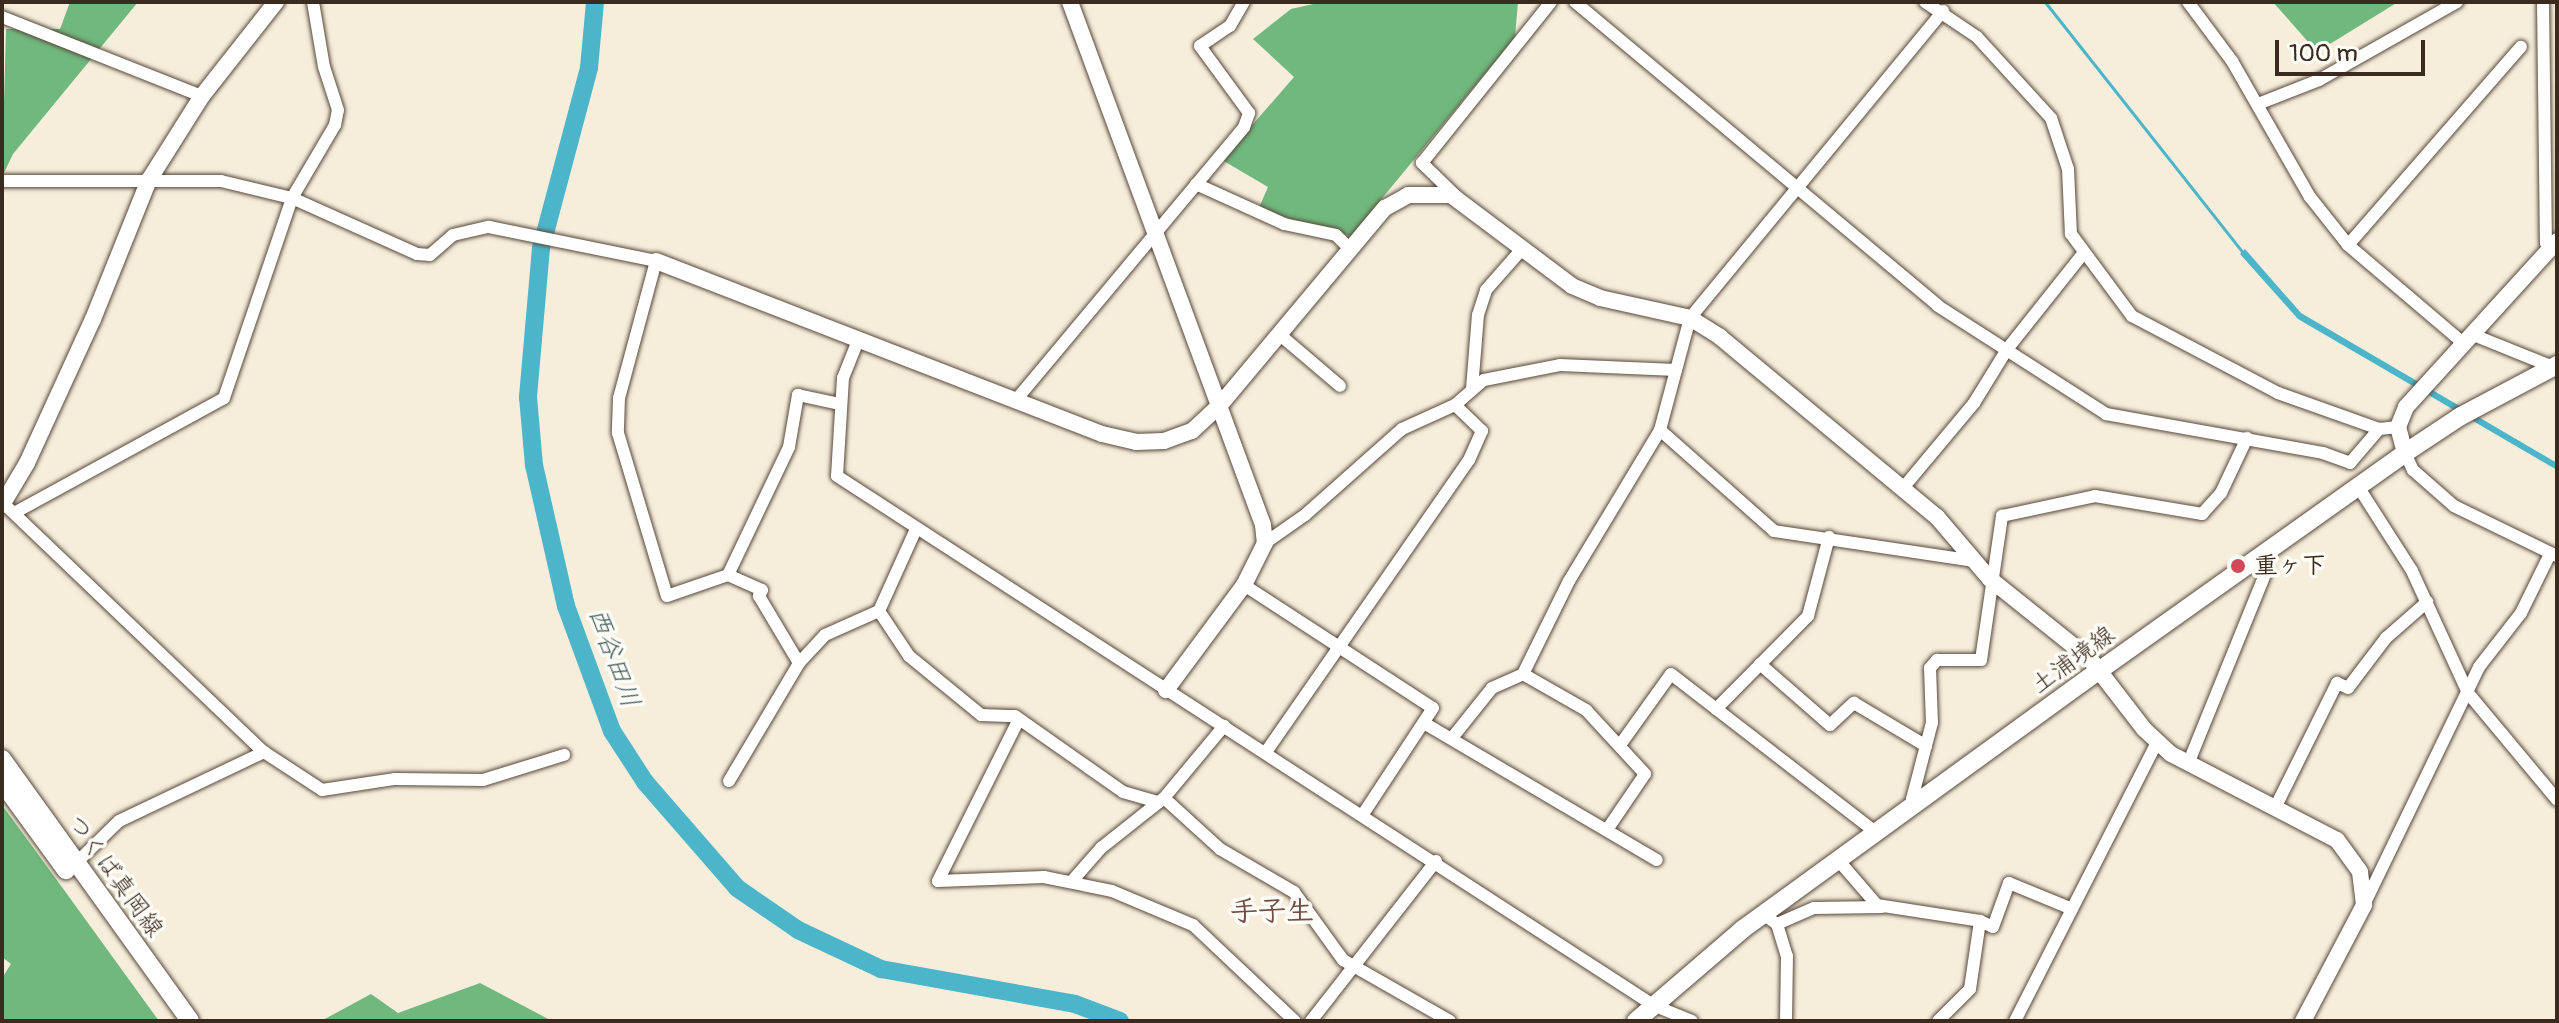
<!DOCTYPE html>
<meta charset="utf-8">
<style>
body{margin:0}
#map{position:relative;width:2559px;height:1023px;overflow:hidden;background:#f6eedb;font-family:Pangolin,"Klee One",sans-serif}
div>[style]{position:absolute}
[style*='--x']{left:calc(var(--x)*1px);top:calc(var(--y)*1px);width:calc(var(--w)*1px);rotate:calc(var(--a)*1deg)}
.forest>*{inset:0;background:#70b87e}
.water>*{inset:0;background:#4cb5ca}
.stream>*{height:3px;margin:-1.5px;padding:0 1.5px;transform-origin:1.5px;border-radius:1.5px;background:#4cb5ca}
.river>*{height:18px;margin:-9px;padding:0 9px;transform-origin:9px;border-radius:9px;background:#4cb5ca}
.roads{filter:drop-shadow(0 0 2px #57473a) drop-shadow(0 0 2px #57473a)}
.street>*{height:12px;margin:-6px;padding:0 6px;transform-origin:6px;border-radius:6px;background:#fff}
.secondary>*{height:16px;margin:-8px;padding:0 8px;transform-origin:8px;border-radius:8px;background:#fff}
.primary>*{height:18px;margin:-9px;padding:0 9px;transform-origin:9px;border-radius:9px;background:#fff}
.dots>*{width:22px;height:22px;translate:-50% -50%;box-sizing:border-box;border:4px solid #fdfcf7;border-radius:50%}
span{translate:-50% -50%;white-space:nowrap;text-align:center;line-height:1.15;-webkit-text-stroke:7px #fdfcf7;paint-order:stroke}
.poi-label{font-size:24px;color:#3b2a1e;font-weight:700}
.left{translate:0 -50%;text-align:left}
.street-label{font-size:24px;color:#3b2a1e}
.water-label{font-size:26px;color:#415b5a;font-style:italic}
.quarter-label{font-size:28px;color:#724e44;font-weight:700}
.frame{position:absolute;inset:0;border:4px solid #3b2a1e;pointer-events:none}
.scale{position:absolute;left:2275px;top:40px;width:150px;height:36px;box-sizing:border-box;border:4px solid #3b2a1e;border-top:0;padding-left:10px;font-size:24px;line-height:28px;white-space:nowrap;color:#3b2a1e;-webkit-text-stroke:6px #fdfcf7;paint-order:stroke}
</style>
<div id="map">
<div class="forest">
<i style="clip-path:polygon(70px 2px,138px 2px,13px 154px,2px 177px,6px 29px,60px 29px)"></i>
<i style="clip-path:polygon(1322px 2px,1518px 2px,1515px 37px,1351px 236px,1258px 210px,1268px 187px,1222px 160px,1294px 77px,1253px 39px,1291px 9px)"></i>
<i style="clip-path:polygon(2273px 2px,2398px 2px,2317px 52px)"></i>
<i style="clip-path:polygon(2px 805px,59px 883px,159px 1021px,2px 1021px,2px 978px,11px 964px,2px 957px)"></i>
<i style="clip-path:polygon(480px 983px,552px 1021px,321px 1021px,371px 994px,398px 1013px)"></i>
</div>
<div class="water">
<i style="clip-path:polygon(2245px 249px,2301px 313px,2557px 463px,2557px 470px,2298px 319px,2240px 254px)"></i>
</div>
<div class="stream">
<i style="--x:2045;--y:2;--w:321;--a:51.7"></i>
</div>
<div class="river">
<i style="--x:595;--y:2;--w:66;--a:95.2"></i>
<i style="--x:589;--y:68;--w:186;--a:104.9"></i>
<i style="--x:541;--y:248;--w:150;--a:95"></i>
<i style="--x:528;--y:397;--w:68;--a:85"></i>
<i style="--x:534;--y:465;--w:145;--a:77.2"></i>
<i style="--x:566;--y:606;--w:133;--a:69.8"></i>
<i style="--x:612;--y:731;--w:61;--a:57.1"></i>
<i style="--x:645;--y:782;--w:140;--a:49"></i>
<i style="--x:737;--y:888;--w:74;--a:34.5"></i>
<i style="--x:798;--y:930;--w:92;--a:25.2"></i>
<i style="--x:881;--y:969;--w:197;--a:10.2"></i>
<i style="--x:1075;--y:1004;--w:48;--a:20.7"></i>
</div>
<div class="roads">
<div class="street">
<i style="--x:1575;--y:2;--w:473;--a:39.9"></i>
<i style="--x:1938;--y:306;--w:200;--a:32.7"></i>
<i style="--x:2106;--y:414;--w:220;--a:10.2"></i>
<i style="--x:2323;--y:453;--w:29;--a:20"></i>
<i style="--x:2350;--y:463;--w:45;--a:-49.5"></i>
<i style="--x:1925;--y:2;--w:63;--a:33.9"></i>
<i style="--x:1977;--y:37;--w:110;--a:47.6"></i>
<i style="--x:2051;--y:118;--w:54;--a:71.6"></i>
<i style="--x:2068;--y:169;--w:65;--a:87.4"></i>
<i style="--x:2071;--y:234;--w:102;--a:53.4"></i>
<i style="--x:2132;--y:316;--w:165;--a:27.8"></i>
<i style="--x:2278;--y:393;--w:107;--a:19.6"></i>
<i style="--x:2379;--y:429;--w:19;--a:-6"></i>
<i style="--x:2188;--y:2;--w:74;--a:53.3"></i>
<i style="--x:2232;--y:61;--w:157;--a:60.2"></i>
<i style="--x:2310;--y:197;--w:61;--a:51.6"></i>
<i style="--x:2348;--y:245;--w:151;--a:40.4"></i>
<i style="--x:2543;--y:2;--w:241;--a:89.3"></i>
<i style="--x:2546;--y:243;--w:6;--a:39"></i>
<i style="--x:2;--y:17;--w:215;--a:21.6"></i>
<i style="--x:2258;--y:104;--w:66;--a:-21.5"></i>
<i style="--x:2319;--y:80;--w:159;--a:-29.5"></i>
<i style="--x:2;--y:181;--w:219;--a:0"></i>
<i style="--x:221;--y:181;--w:73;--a:13.5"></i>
<i style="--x:292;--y:198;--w:137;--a:24.1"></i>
<i style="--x:417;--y:254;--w:13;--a:4"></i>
<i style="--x:430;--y:255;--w:30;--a:-41"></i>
<i style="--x:453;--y:235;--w:37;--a:-13"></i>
<i style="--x:489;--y:227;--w:170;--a:11.5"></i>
<i style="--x:656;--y:261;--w:142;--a:105.1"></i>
<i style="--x:619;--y:398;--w:35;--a:92"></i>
<i style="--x:618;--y:433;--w:170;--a:73.3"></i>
<i style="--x:667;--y:596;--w:65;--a:-19"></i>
<i style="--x:728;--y:575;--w:37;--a:24"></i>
<i style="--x:762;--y:590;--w:7;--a:117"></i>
<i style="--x:759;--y:596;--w:78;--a:59.2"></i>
<i style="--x:1196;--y:184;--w:97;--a:24.4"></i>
<i style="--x:1284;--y:224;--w:53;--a:11.9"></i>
<i style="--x:1336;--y:235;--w:18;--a:45"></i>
<i style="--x:1459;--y:199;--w:52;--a:-135.8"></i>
<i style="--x:1422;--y:163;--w:206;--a:-51.3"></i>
<i style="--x:2348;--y:245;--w:263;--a:-48.9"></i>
<i style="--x:1279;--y:334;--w:80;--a:40.4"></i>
<i style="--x:2471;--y:334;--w:88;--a:21.9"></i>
<i style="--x:859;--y:338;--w:43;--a:111.8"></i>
<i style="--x:843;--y:378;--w:98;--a:93.5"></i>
<i style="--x:837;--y:476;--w:972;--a:32.95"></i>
<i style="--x:1653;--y:1005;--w:42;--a:22.3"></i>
<i style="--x:1472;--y:389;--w:74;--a:-85.4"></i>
<i style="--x:1478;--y:315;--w:26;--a:-72"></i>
<i style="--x:1486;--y:290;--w:55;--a:-48.7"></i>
<i style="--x:1016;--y:400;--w:356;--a:-50.1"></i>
<i style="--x:1244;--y:127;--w:15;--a:-70"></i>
<i style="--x:1249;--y:113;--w:83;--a:-126.2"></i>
<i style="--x:1200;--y:46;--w:36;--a:-34"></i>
<i style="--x:1230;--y:26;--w:28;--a:-60"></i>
<i style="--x:1660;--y:430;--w:152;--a:41.5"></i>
<i style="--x:1774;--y:531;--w:202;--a:8.5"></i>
<i style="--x:2405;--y:453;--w:19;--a:65"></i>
<i style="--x:2413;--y:470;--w:55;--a:41.3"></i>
<i style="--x:2454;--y:506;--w:114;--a:25.9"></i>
<i style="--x:1903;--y:488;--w:111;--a:-50.1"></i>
<i style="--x:1974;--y:403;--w:65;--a:-58.3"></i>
<i style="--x:2008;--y:348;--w:119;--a:-51.5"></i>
<i style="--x:2359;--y:488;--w:98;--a:57.4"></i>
<i style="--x:2412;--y:571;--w:134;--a:65.3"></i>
<i style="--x:2468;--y:693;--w:139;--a:50.2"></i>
<i style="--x:3;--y:503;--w:361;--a:43.7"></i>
<i style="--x:264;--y:752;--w:69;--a:33.2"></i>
<i style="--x:322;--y:790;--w:74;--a:-8.6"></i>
<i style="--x:395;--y:779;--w:88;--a:0.7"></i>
<i style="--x:483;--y:780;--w:85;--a:-17.2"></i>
<i style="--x:16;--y:512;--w:237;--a:-28.7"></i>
<i style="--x:224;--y:398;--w:211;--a:-71.2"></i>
<i style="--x:292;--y:198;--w:85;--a:-59.5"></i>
<i style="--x:335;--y:125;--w:15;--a:-79"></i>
<i style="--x:338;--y:110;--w:45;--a:-108"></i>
<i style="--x:324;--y:67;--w:66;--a:-99.6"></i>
<i style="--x:1265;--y:543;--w:49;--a:-35"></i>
<i style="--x:1305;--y:515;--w:130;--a:-41.6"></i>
<i style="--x:1402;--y:429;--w:58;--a:-24.4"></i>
<i style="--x:1455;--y:405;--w:38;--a:-41"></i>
<i style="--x:1484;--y:380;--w:77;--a:-11.2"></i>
<i style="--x:1560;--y:365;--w:116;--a:2.5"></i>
<i style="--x:728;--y:575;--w:142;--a:-64.5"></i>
<i style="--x:789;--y:447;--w:53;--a:-80.2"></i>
<i style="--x:798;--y:395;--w:43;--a:12.1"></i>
<i style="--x:1244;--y:585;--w:225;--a:33.1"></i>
<i style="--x:1433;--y:708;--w:127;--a:123.4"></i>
<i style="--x:879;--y:611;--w:54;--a:56.3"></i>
<i style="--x:909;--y:656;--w:93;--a:39.3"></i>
<i style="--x:981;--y:715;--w:34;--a:2"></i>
<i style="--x:1015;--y:716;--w:132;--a:35.1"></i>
<i style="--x:1123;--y:792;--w:37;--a:16"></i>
<i style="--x:1760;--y:664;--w:93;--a:41.1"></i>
<i style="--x:1830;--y:725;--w:33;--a:-43"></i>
<i style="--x:1854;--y:703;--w:84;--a:30.8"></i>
<i style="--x:1523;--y:674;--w:73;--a:29.7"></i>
<i style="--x:1586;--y:710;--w:87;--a:47.3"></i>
<i style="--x:1645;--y:774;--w:68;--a:124.2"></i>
<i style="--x:1716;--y:709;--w:131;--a:-45.3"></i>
<i style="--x:1808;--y:616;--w:82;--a:-75.1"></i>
<i style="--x:1019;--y:719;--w:181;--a:116.6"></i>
<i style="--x:938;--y:881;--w:106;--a:-2.2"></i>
<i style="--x:1044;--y:877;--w:69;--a:11.6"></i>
<i style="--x:1112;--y:891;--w:88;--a:22.8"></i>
<i style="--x:1193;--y:925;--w:140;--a:43.3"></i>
<i style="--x:1424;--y:723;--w:270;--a:30.5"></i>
<i style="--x:1452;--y:738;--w:64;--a:-51.3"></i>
<i style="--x:1492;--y:688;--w:34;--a:-24"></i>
<i style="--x:1523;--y:674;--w:104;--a:-63.7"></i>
<i style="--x:1569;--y:581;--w:176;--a:-58.9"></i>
<i style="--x:1660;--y:430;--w:116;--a:-75"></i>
<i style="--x:1690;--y:318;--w:398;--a:-50.5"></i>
<i style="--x:1620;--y:745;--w:87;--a:-54.3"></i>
<i style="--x:1671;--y:674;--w:260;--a:37.7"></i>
<i style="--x:1266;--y:752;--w:356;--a:-55.2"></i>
<i style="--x:1469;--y:460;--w:32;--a:-66"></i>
<i style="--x:1482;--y:431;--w:37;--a:-136"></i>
<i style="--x:2188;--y:764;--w:207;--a:-67.9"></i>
<i style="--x:2266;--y:572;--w:16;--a:-97"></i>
<i style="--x:729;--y:781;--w:137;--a:-59.3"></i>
<i style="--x:799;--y:663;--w:38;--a:-47"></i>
<i style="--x:825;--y:635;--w:59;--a:-24"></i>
<i style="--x:879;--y:611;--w:90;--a:-65.7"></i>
<i style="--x:1164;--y:798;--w:76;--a:42.3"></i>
<i style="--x:1220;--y:849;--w:86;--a:30.2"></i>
<i style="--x:1294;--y:892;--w:84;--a:54.2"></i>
<i style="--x:1343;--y:960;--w:123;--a:29.7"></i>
<i style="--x:1916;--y:805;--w:7;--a:-124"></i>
<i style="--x:1912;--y:799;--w:79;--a:-75.3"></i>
<i style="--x:1932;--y:723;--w:55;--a:-92.1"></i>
<i style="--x:1930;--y:668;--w:11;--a:-49"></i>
<i style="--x:1937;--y:660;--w:44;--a:0"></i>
<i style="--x:1981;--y:660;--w:146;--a:-81.7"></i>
<i style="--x:2002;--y:516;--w:95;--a:-12.1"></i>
<i style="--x:2095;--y:496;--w:109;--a:9.5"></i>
<i style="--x:2202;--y:514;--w:28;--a:-48"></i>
<i style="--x:2221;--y:493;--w:61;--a:-64.7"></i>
<i style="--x:2275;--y:808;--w:140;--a:-63.6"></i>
<i style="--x:2337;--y:683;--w:12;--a:24"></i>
<i style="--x:2348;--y:688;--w:63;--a:-52.8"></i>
<i style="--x:2386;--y:638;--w:55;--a:-41.3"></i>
<i style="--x:1839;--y:861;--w:58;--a:49.2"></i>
<i style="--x:1877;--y:905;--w:104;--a:8.8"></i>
<i style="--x:73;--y:866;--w:64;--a:-44.4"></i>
<i style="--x:119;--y:821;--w:161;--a:-25.4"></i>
<i style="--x:1073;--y:880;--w:43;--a:-48.8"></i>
<i style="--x:1101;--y:848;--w:80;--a:-38.4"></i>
<i style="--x:1164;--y:798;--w:94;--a:-50.2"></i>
<i style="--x:2364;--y:905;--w:264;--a:-64.2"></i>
<i style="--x:2479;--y:667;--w:68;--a:-52.1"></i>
<i style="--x:2521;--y:613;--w:66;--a:-63.8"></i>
<i style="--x:1763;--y:914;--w:17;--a:36"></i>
<i style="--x:1777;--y:924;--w:40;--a:-23.4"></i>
<i style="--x:1814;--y:908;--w:68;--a:-0.8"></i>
<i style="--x:1777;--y:924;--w:34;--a:73"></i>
<i style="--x:1787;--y:956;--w:65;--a:90.9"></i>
<i style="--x:1311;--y:1021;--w:203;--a:-52"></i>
<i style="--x:1938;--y:1021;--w:45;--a:-45"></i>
<i style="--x:1970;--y:989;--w:69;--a:-81.6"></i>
<i style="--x:1980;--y:921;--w:14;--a:25"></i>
<i style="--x:1993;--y:927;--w:47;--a:-70"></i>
<i style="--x:2009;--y:883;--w:68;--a:22.4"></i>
<i style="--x:2015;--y:1021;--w:313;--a:-63"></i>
</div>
<div class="secondary">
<i style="--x:1070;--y:2;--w:557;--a:69.74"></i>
<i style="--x:1263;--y:525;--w:18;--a:84"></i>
<i style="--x:1265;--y:543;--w:47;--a:116.6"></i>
<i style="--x:1244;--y:585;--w:131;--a:126.6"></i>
<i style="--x:656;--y:261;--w:478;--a:21.2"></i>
<i style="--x:1102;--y:434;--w:35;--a:13"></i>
<i style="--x:1136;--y:442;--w:28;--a:-2"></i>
<i style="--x:1164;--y:441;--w:30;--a:-20"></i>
<i style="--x:1192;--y:431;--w:38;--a:-43"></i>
<i style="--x:1220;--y:405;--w:257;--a:-50.1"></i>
<i style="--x:1385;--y:208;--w:26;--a:-29"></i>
<i style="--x:1408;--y:195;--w:43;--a:0"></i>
<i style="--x:1451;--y:195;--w:151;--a:36.9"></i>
<i style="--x:1572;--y:286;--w:30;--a:23"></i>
<i style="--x:1600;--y:298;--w:92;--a:12.5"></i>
<i style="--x:1690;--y:318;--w:36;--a:32"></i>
<i style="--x:1720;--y:337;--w:282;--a:39.7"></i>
<i style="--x:1937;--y:517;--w:82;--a:49.5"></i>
<i style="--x:1990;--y:579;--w:128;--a:38.7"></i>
<i style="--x:2090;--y:659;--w:88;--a:52.4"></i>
<i style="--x:2144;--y:729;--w:37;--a:43"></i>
<i style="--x:2171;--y:754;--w:187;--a:27.4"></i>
<i style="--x:2337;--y:840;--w:39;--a:54"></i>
<i style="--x:2360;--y:872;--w:33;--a:83"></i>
<i style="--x:2364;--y:905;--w:131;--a:117.7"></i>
<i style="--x:2405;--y:453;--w:27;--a:-105"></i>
<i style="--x:2398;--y:427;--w:22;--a:-68"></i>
<i style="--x:2406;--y:407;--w:224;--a:-47.7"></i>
<i style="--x:2;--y:505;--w:49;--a:-59.2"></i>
<i style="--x:27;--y:463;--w:158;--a:-65.4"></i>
<i style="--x:93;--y:319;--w:150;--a:-68.1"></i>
<i style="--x:149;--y:180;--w:99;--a:-57.8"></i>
<i style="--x:202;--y:96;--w:120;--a:-51.8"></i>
</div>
<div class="primary">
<i style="--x:2;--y:759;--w:322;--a:54.3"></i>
<i style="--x:2;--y:782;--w:109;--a:54"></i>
<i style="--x:1636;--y:1021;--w:141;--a:-40.7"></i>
<i style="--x:1743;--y:929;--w:441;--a:-36"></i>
<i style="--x:2100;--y:670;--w:374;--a:-35.4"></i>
<i style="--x:2405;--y:453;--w:67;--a:-33.5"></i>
<i style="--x:2461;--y:416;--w:109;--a:-28"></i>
</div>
</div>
<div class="dots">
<i style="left:2238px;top:566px;background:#d1495b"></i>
</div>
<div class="poi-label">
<span class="left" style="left:2254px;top:566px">重ヶ下</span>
</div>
<div class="street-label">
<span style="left:2073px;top:660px;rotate:-36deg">土浦境線</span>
<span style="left:115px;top:876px;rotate:54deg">つくば真岡線</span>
</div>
<div class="water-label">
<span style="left:613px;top:658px;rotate:70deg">西谷田川</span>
</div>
<div class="quarter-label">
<span style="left:1272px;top:912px">手子生</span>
</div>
<div class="frame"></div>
<div class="scale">100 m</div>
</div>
